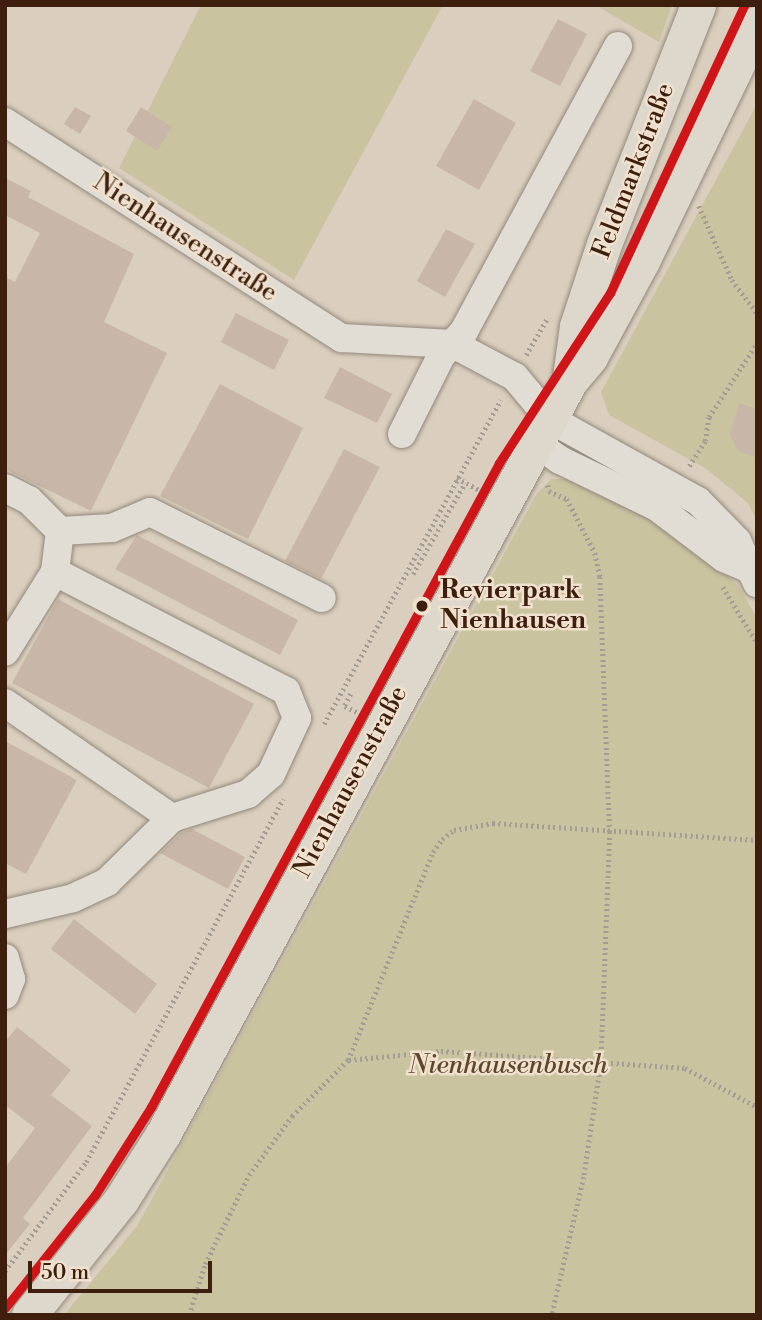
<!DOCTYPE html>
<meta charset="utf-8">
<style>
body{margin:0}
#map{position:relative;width:762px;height:1320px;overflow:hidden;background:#dacfbe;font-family:"Libre Bodoni",serif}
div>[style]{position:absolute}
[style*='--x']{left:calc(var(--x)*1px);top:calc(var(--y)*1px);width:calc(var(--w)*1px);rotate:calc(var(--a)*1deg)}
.green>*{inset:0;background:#cac3a0}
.building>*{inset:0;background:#c8b7a8}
.path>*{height:4.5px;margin-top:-2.25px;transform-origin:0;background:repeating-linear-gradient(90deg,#a49d94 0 2px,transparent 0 5.5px)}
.roads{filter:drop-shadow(0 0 2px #92887c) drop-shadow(0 0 2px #92887c)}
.minor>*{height:28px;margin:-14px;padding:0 14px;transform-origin:14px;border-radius:14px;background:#e2ddd4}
.major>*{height:35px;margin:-17.5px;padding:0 17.5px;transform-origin:17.5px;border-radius:17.5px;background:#ddd7cc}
.tram-1>*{height:9px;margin:-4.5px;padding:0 4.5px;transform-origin:4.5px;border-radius:4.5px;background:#d01519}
.dots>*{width:19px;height:19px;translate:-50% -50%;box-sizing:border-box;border:4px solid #efe1cd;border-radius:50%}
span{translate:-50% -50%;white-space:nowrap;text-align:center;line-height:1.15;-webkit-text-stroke:5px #efe1cd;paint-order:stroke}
.street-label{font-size:26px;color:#3e1e0c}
.stop-label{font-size:26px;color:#3e1e0c;font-weight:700}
.left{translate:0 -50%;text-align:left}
.park-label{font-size:26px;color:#5e452b;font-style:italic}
.frame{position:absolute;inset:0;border:7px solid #3e1e0c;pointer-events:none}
.scale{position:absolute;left:28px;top:1261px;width:184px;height:32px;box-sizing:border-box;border:4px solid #3e1e0c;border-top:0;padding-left:9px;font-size:21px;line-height:24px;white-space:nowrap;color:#3e1e0c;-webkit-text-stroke:5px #efe1cd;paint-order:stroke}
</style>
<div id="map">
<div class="green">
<i style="clip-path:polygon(201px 5px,443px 5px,294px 280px,119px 168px)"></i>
<i style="clip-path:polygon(595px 5px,672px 5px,659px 42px)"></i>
<i style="clip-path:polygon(757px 104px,757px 521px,748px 503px,705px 468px,609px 415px,601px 392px)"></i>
<i style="clip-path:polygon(551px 479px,579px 479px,699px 545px,739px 587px,757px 618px,757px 1315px,64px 1315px,137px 1226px,536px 495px)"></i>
</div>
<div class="building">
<i style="clip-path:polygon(558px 19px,587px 34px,560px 86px,530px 71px)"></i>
<i style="clip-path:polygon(474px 99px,516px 123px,479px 190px,436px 166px)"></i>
<i style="clip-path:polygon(75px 107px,91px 116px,80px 134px,64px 124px)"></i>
<i style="clip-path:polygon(141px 107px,172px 127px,157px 151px,126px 131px)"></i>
<i style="clip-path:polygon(5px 178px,31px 191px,28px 197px,134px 254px,104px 322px,167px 353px,91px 511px,5px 469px,5px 277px,15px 282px,40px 233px,5px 215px)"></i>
<i style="clip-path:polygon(446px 229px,475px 244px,445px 297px,417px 281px)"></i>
<i style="clip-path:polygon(236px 313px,289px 340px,274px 370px,221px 342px)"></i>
<i style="clip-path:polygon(340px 367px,392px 394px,377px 423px,324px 398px)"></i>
<i style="clip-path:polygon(220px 384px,303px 428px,248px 539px,160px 496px)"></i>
<i style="clip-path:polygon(739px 403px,757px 409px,757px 458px,738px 451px,730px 434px)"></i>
<i style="clip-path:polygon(344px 449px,380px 467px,321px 579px,285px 561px)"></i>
<i style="clip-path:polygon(137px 535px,298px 620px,280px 655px,115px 569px)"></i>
<i style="clip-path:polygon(58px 599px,254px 704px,209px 788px,12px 683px)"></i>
<i style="clip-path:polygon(5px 741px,77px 780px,26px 874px,5px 863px)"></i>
<i style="clip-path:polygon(192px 829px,245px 857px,228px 889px,160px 853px,181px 833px)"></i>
<i style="clip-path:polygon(74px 919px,157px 984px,135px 1014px,51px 949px)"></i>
<i style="clip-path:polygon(17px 1027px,71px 1070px,51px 1095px,92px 1126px,23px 1218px,30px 1224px,5px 1255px,5px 1168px,35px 1128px,5px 1105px,5px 1042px)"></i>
</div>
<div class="path">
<i style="--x:699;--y:206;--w:81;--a:66"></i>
<i style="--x:732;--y:280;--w:41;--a:52.9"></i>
<i style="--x:526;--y:355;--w:44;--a:-59.9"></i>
<i style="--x:689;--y:466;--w:30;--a:-57"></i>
<i style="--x:705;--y:441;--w:24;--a:-81"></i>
<i style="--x:709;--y:417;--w:88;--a:-57"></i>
<i style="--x:457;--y:478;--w:26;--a:28"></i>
<i style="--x:548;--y:485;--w:6;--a:81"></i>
<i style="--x:549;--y:491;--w:20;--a:24"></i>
<i style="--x:567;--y:499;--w:61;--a:62.6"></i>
<i style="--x:595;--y:553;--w:25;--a:78"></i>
<i style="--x:600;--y:577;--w:255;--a:87.8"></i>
<i style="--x:610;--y:832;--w:232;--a:92.2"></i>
<i style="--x:601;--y:1064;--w:114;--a:98.6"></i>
<i style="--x:584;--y:1177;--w:142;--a:103.1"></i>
<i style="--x:413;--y:574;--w:105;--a:-60.3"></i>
<i style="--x:723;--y:587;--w:66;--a:58.7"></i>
<i style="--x:351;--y:694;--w:13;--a:117"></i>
<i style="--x:345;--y:706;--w:16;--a:27"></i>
<i style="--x:324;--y:724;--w:369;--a:-61.4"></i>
<i style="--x:349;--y:1060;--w:92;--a:-5.6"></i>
<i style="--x:441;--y:1051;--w:245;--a:4"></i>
<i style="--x:685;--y:1068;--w:82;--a:28.4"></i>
<i style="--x:5;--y:1271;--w:136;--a:-53.4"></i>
<i style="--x:86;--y:1162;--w:413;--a:-61.5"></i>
<i style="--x:189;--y:1315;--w:53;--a:-72.6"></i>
<i style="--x:205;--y:1264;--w:99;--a:-63.7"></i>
<i style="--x:249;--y:1175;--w:73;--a:-53.9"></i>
<i style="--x:292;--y:1116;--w:79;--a:-45"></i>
<i style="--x:348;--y:1060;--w:225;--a:-67.8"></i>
<i style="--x:433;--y:852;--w:16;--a:-55"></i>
<i style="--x:442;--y:839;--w:15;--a:-37"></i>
<i style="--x:454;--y:830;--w:40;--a:-10"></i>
<i style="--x:493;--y:823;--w:265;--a:3.7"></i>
</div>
<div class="roads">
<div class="minor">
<i style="--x:5;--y:122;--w:400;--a:32.7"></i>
<i style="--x:342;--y:338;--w:111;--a:3.1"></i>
<i style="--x:453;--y:344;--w:70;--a:28"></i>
<i style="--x:515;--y:377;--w:55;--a:50.2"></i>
<i style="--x:550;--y:419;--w:169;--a:29"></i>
<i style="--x:698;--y:501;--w:56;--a:45.7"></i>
<i style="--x:737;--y:541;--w:47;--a:64.5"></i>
<i style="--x:402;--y:434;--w:87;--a:-63.4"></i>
<i style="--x:441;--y:356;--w:34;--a:-47"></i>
<i style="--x:464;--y:331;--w:324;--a:-61.6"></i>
<i style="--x:537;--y:444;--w:28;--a:35"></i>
<i style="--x:560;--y:460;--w:108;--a:25.9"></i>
<i style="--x:657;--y:507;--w:84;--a:37.3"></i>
<i style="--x:724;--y:558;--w:26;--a:23"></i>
<i style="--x:5;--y:488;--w:27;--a:27"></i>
<i style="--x:29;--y:500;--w:44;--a:45"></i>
<i style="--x:60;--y:531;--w:41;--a:97"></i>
<i style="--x:55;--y:572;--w:94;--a:122"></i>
<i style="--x:60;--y:531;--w:52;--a:-3.3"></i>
<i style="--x:112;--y:528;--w:41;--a:-22.8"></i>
<i style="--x:150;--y:512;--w:192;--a:26.6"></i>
<i style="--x:5;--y:703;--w:203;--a:34.6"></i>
<i style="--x:5;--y:914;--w:70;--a:-13.2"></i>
<i style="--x:73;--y:898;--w:38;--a:-25"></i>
<i style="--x:107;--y:882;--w:91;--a:-44.6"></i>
<i style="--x:172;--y:818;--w:80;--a:-17.5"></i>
<i style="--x:248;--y:794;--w:30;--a:-41"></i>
<i style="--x:271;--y:774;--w:62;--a:-65.1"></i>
<i style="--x:297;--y:718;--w:29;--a:-112"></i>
<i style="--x:286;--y:691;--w:260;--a:-152.7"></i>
<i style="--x:5;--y:958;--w:22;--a:74"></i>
<i style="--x:11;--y:979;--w:17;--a:111"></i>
</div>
<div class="major">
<i style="--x:570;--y:377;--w:51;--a:-82.2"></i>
<i style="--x:577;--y:326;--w:86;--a:-71.8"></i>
<i style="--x:604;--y:244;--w:257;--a:-68.5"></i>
<i style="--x:29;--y:1315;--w:147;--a:-51.3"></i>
<i style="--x:121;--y:1200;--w:78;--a:-57.5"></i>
<i style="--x:163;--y:1134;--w:856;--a:-61.61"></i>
<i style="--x:570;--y:381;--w:31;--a:-50"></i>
<i style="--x:590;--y:357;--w:109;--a:-61.6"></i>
<i style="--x:642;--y:261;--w:264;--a:-64.2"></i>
</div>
</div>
<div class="tram-1">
<i style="--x:5;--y:1308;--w:144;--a:-51.5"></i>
<i style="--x:95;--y:1195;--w:104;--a:-57.5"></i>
<i style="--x:151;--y:1107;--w:732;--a:-61.61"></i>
<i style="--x:499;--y:463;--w:203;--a:-56.9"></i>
<i style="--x:610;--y:293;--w:318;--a:-65"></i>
</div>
<div class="dots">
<i style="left:422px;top:606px;background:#3e1e0c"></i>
</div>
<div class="street-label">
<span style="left:634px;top:171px;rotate:-69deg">Feldmarkstraße</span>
<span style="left:185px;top:238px;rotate:33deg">Nienhausenstraße</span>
<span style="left:351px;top:782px;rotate:-62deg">Nienhausenstraße</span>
</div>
<div class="stop-label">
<span class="left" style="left:440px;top:606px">Revierpark<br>Nienhausen</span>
</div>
<div class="park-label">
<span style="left:508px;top:1066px">Nienhausenbusch</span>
</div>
<div class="frame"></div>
<div class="scale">50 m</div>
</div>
